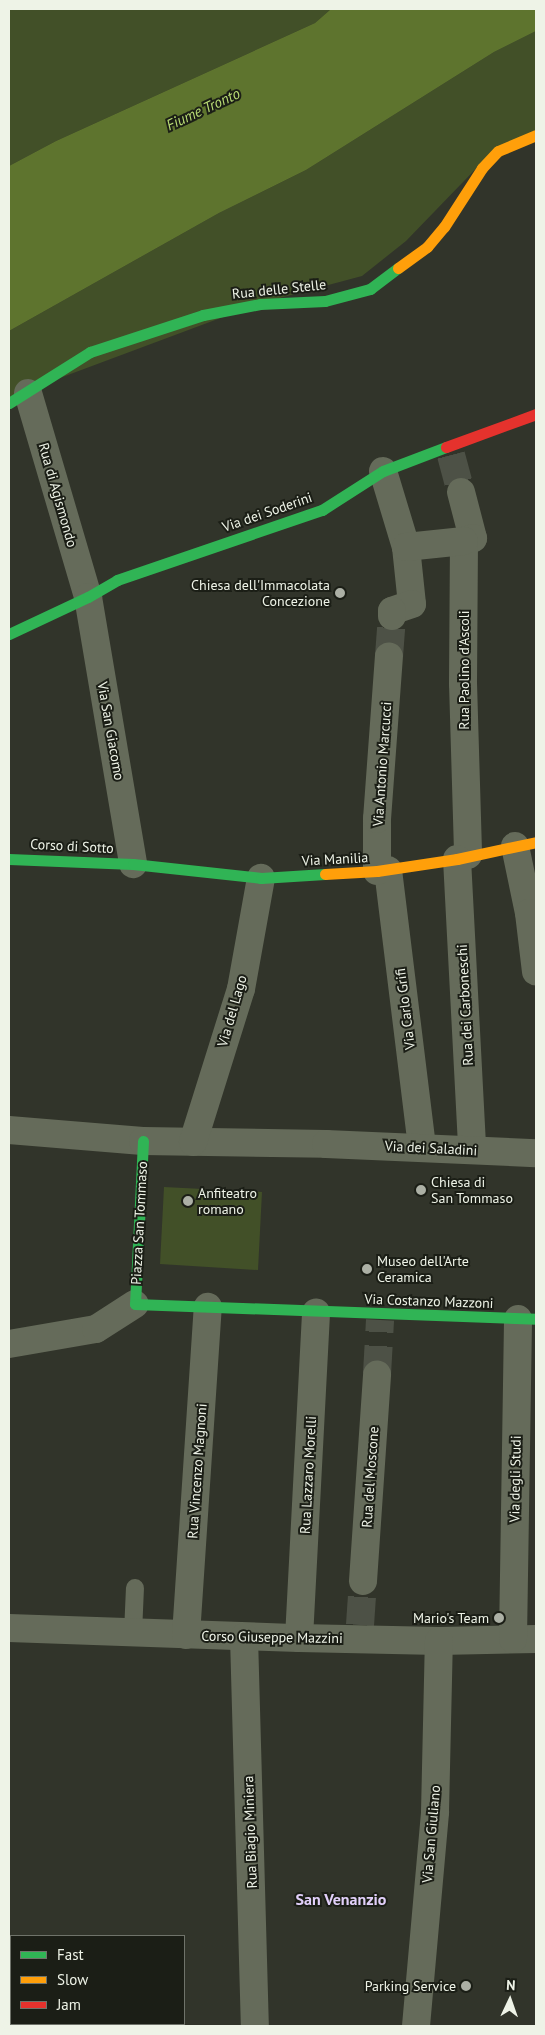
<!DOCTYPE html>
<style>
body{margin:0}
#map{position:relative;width:545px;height:2035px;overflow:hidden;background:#31342a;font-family:"PT Sans",sans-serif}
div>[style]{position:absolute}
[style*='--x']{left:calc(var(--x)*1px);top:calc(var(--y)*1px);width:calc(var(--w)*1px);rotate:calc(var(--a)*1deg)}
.green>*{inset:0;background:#425028}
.water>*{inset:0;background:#5e742e}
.street-tunnel>*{height:28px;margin-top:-14px;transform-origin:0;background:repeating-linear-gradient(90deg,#4d5146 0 28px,transparent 0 42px)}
.lane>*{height:18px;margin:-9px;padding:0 9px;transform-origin:9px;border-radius:9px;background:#656b5a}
.street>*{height:28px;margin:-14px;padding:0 14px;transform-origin:14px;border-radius:14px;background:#656b5a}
.fast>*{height:11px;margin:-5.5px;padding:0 5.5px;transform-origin:5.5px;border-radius:5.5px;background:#30b455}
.slow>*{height:11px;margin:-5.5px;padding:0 5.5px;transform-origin:5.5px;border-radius:5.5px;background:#ff9f0a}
.jam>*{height:11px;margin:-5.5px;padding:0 5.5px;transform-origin:5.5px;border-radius:5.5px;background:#e5322d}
.dots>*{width:14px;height:14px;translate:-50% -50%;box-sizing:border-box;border:2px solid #1b1e16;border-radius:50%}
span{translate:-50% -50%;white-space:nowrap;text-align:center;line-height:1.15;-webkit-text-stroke:4px #1b1e16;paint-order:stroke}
.street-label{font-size:14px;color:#eef3e7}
.poi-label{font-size:14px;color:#eef3e7}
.right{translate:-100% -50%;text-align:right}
.left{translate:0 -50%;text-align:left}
.water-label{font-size:15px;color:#b9dc75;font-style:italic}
.quarter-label{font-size:16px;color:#e1cff9;font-weight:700}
.frame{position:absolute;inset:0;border:10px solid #eef3e7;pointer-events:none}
.legend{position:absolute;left:10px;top:1935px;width:175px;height:90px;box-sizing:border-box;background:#1b1e16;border:1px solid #6f736a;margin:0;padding:6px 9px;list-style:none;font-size:15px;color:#eef3e7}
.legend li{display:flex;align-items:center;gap:10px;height:25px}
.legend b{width:25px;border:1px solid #6f736a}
.north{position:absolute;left:485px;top:1975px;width:50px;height:50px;-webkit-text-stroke:4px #1b1e16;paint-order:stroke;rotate:3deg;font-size:14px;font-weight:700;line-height:20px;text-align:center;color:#eef3e7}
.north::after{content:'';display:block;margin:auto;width:18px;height:22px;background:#eef3e7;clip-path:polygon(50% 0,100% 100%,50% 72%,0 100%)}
</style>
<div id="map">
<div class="green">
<i style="clip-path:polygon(9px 9px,331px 9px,315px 23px,56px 141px,9px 166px)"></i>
<i style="clip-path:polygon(536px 31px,536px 130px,493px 151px,406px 241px,362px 276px,261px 303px,9px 397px,9px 331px,219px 213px,306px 170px,494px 52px)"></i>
<i style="clip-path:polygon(164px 1187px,262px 1192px,258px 1270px,160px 1264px)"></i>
</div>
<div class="water">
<i style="clip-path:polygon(331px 9px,536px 9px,536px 31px,494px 52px,306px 170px,219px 213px,9px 331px,9px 166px,56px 141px,315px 23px)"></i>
</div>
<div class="street-tunnel">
<i style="--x:451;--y:455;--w:38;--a:75"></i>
<i style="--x:389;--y:656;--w:40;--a:-85.7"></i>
<i style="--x:377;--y:1374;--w:54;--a:-86.8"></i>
<i style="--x:360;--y:1625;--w:44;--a:-86.1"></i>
</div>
<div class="lane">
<i style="--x:133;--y:1633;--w:45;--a:-87.5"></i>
</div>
<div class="street">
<i style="--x:28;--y:393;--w:213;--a:73.6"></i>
<i style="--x:88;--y:597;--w:271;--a:80.4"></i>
<i style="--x:383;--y:471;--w:79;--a:73.2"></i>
<i style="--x:406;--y:547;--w:57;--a:84"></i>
<i style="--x:412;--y:604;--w:21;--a:161"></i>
<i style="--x:392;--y:611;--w:5;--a:90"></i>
<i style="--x:461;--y:492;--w:48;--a:75.4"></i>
<i style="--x:473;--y:538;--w:9;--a:162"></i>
<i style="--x:464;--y:541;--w:142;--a:90.4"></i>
<i style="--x:463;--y:683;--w:172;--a:88.3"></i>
<i style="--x:406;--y:547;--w:58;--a:-5.9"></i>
<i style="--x:515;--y:846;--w:68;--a:78.2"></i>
<i style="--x:529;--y:913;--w:59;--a:83.2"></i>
<i style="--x:457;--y:859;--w:291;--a:87"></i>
<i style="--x:388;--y:870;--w:280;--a:83"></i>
<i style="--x:377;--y:871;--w:52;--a:-90"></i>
<i style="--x:377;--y:819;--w:163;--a:-85.8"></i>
<i style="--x:9;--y:1130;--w:134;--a:4.7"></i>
<i style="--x:143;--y:1141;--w:183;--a:0.9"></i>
<i style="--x:326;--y:1144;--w:210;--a:2.5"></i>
<i style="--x:193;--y:1142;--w:160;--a:-72.6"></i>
<i style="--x:241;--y:989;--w:113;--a:-79.8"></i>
<i style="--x:9;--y:1344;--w:88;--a:-9.8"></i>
<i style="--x:96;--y:1329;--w:46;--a:-32.7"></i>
<i style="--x:363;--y:1581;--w:207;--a:-86.1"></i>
<i style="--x:9;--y:1628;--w:290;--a:2"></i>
<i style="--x:299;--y:1638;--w:140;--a:1.2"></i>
<i style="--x:439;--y:1641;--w:97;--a:-1.2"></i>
<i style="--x:186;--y:1635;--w:329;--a:-86.2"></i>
<i style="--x:244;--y:1637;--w:389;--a:88.4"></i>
<i style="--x:299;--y:1638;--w:326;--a:-87"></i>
<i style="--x:513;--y:1639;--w:320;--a:-89.1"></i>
<i style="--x:416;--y:2026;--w:215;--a:-84.9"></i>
<i style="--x:435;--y:1812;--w:171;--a:-88.7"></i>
</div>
<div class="fast">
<i style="--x:9;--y:403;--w:96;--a:-32.2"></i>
<i style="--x:90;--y:352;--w:119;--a:-18.1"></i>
<i style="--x:203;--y:315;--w:58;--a:-10.9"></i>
<i style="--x:260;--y:304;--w:65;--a:-2.6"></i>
<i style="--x:325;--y:301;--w:47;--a:-14.9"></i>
<i style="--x:370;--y:289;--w:35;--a:-37"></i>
<i style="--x:9;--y:634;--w:87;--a:-25.1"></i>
<i style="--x:88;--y:597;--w:34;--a:-30"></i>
<i style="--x:117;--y:580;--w:217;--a:-18.9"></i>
<i style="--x:322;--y:510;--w:72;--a:-32.6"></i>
<i style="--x:383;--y:471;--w:67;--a:-20.9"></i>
<i style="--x:9;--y:859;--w:124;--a:2.3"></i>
<i style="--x:133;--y:864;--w:129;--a:6.2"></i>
<i style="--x:261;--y:878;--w:64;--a:-3.6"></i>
<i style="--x:143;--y:1141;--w:163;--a:92.8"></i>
<i style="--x:135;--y:1304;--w:401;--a:2.1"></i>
</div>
<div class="slow">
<i style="--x:398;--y:268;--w:36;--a:-36"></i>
<i style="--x:427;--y:247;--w:26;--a:-50"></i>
<i style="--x:444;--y:227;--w:70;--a:-57.2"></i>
<i style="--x:482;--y:168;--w:23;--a:-47"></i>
<i style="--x:498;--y:151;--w:41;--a:-22.8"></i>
<i style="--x:325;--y:874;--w:52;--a:-3.3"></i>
<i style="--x:377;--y:871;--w:81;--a:-8.5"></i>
<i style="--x:457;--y:859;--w:81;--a:-12.1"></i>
</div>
<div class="jam">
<i style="--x:446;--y:447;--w:96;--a:-20.1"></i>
</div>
<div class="dots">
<i style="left:340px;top:593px;background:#acb0a5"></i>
<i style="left:421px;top:1190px;background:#acb0a5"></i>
<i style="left:188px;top:1201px;background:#acb0a5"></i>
<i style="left:367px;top:1269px;background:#acb0a5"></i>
<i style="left:499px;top:1618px;background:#acb0a5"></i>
<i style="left:466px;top:1986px;background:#acb0a5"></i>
</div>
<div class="street-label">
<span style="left:279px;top:289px;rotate:-6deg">Rua delle Stelle</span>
<span style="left:58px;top:495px;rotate:74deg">Rua di Agismondo</span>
<span style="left:267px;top:512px;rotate:-19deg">Via dei Soderini</span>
<span style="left:464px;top:670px;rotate:-90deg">Rua Paolino d'Ascoli</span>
<span style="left:111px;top:731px;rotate:80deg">Via San Giacomo</span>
<span style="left:382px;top:764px;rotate:-86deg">Via Antonio Marcucci</span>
<span style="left:72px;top:846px;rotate:3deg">Corso di Sotto</span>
<span style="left:335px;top:859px;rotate:-3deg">Via Manilia</span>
<span style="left:465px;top:1005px;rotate:-93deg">Rua dei Carboneschi</span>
<span style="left:405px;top:1009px;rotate:-97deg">Via Carlo Grifi</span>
<span style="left:232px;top:1011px;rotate:-74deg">Via del Lago</span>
<span style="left:431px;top:1148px;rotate:3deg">Via dei Saladini</span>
<span style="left:139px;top:1223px;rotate:-87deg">Piazza San Tommaso</span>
<span style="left:429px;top:1301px;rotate:2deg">Via Costanzo Mazzoni</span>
<span style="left:197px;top:1471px;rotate:-86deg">Rua Vincenzo Magnoni</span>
<span style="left:308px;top:1475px;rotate:-87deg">Rua Lazzaro Morelli</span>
<span style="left:370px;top:1477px;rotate:-86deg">Rua del Moscone</span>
<span style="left:515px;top:1479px;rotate:-89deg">Via degli Studi</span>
<span style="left:272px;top:1637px;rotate:1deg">Corso Giuseppe Mazzini</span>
<span style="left:250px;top:1832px;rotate:-92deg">Rua Biagio Miniera</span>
<span style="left:431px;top:1834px;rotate:-85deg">Via San Giuliano</span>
</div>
<div class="poi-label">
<span class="right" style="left:330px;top:593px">Chiesa dell'Immacolata<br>Concezione</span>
<span class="left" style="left:431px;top:1190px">Chiesa di<br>San Tommaso</span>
<span class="left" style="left:198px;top:1201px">Anfiteatro<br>romano</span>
<span class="left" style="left:377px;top:1269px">Museo dell'Arte<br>Ceramica</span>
<span class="right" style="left:489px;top:1618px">Mario's Team</span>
<span class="right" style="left:456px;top:1986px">Parking Service</span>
</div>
<div class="water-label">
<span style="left:203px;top:109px;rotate:-25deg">Fiume Tronto</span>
</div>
<div class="quarter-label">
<span style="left:341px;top:1899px">San Venanzio</span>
</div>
<div class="frame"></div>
<ul class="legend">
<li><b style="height:6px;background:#30b455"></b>Fast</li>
<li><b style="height:6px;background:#ff9f0a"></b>Slow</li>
<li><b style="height:6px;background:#e5322d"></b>Jam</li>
</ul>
<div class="north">N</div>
</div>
